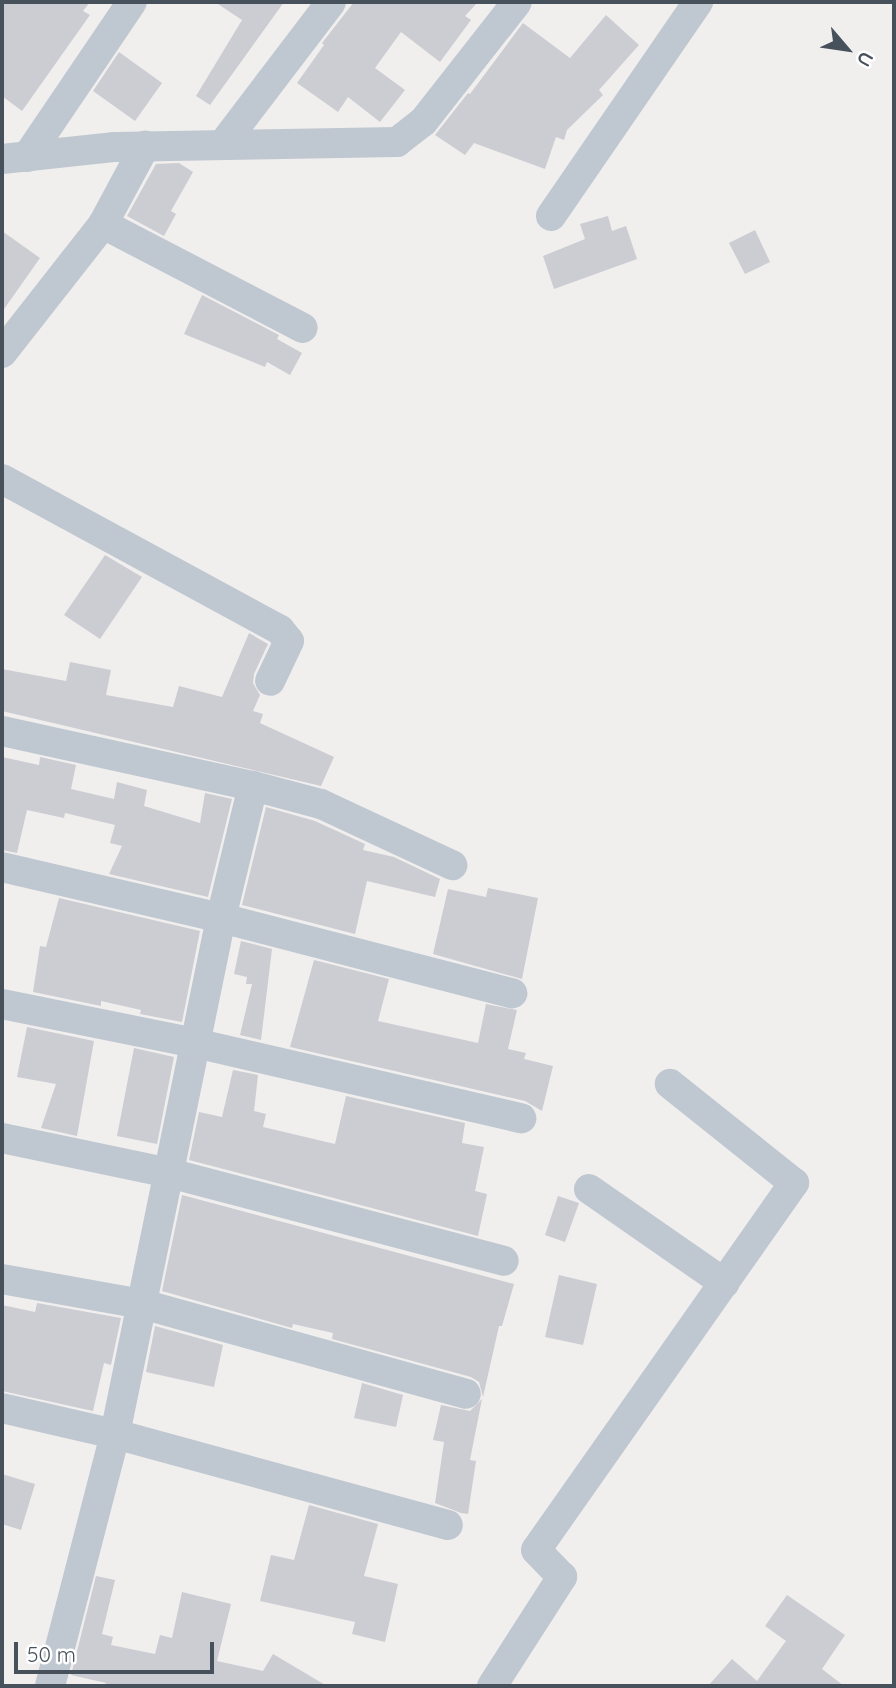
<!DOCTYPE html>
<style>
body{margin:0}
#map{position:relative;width:896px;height:1688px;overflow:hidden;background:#f1eeee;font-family:Quicksand,sans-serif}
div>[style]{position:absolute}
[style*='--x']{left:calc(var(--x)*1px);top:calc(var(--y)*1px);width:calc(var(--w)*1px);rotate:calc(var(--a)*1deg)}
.building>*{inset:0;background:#cbcdd3}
.minor>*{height:30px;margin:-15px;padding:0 15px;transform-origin:15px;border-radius:15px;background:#bfc8d0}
span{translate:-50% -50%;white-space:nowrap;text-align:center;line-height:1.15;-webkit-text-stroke:6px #fff;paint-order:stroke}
.frame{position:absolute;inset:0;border:4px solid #47515b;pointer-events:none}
.north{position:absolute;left:812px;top:14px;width:70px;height:70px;-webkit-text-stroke:5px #fff;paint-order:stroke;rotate:119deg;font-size:19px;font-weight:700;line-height:28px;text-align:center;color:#47515b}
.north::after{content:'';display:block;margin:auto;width:24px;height:32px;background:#47515b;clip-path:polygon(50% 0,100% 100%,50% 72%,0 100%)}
.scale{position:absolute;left:14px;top:1642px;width:200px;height:32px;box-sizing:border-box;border:4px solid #47515b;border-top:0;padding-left:9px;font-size:21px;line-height:24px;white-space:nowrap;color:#47515b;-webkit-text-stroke:5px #fff;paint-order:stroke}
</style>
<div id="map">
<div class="building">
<i style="clip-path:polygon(2px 2px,90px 2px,83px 11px,90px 15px,22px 111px,2px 96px)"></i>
<i style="clip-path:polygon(215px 2px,284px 2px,210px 105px,196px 96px,242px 20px)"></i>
<i style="clip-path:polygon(354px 2px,478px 2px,465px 16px,471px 20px,440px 62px,401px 32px,375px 68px,405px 90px,380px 122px,348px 97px,338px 112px,297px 83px,324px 45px,322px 43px)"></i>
<i style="clip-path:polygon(606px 15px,639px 45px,599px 90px,603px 95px,567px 130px,564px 140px,556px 137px,545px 169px,474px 143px,465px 155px,435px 135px,468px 93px,470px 94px,523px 23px,570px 58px)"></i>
<i style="clip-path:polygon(119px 52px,162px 83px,135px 121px,93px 91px)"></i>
<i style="clip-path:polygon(179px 163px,193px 172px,171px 211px,176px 214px,164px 236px,127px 216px,156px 164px)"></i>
<i style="clip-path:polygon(608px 216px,612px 231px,626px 226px,637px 259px,554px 289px,543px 256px,585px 239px,580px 224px)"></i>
<i style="clip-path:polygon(755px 230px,770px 262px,745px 274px,729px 243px)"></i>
<i style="clip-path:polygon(2px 231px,40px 258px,2px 312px)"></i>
<i style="clip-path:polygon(202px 295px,279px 335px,277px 339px,302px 353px,290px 375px,267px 362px,265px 367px,184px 334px)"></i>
<i style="clip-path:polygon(105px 555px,142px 577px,100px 639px,64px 615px)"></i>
<i style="clip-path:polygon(249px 633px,268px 644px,254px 674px,253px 683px,260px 695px,253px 711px,263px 714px,260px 723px,334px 757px,321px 786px,2px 711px,2px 669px,66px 681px,70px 662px,111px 670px,106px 695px,173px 707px,179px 686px,222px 697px)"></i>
<i style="clip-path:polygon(2px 757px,39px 765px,40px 757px,76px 765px,71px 789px,114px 799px,117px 782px,147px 790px,144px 806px,200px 823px,205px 793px,232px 799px,208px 897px,109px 874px,122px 846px,110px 843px,115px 825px,65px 813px,64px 818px,27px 810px,17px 853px,2px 850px)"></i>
<i style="clip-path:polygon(266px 807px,315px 821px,365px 844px,363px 850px,394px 857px,440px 879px,435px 897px,367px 881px,355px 934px,242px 905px)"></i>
<i style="clip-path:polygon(488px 888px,538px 898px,522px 979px,433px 954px,448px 889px,486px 897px)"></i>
<i style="clip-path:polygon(59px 898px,200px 931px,182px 1022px,140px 1014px,141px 1010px,101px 1001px,101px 1006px,33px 992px,40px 946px,46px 947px)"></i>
<i style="clip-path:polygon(241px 941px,272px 949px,261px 1040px,240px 1035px,252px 984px,246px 984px,247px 977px,234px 974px)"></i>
<i style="clip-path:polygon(314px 960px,389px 979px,378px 1021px,478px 1043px,486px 1004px,517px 1010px,508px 1049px,526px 1053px,524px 1059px,553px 1066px,542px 1111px,525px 1101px,290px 1047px)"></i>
<i style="clip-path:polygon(27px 1027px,94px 1041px,77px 1136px,41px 1128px,56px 1084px,17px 1077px)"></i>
<i style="clip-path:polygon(134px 1048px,174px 1057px,157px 1144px,117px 1136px)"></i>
<i style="clip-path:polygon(233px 1070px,258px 1075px,254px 1111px,266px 1114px,263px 1127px,335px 1144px,346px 1096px,465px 1123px,462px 1143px,484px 1147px,475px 1191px,487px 1194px,478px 1236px,189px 1160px,199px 1112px,222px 1117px)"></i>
<i style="clip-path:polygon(182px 1195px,514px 1284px,502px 1326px,499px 1326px,483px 1397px,479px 1382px,471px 1377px,332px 1339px,333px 1333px,293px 1324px,292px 1328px,162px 1291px)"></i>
<i style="clip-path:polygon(558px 1196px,579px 1203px,565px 1242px,545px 1235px)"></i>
<i style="clip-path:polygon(559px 1275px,597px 1284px,583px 1345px,545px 1337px)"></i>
<i style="clip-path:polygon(37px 1303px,121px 1318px,111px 1365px,104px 1363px,93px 1411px,2px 1391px,2px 1305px,35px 1312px)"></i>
<i style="clip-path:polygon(155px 1326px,223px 1345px,214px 1387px,146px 1372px)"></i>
<i style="clip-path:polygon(362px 1383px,403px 1395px,396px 1427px,354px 1418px)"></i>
<i style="clip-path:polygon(482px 1399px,470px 1460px,476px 1461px,468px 1514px,461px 1513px,435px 1503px,444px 1442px,433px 1440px,441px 1405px,470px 1411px)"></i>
<i style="clip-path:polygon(2px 1474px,35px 1484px,21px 1530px,2px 1524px)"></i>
<i style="clip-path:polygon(309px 1505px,378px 1524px,364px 1576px,398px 1584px,385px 1642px,352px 1634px,355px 1622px,260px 1601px,271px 1555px,294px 1560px)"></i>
<i style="clip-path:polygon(96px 1576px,115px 1580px,102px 1634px,113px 1637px,111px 1645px,155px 1654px,160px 1635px,172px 1638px,182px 1592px,231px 1604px,217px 1661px,263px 1671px,273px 1654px,327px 1686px,105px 1686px,106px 1683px,71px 1675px)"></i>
<i style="clip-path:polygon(787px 1595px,845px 1635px,822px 1669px,844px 1686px,708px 1686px,732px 1659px,757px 1681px,786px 1641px,765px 1626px)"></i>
</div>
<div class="minor">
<i style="--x:223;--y:144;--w:178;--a:-52.7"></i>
<i style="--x:27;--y:157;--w:187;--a:-55.9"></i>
<i style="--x:2;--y:159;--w:114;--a:-6.1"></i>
<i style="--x:115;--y:147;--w:282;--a:-1"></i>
<i style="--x:397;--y:142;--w:33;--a:-38"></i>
<i style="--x:423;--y:122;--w:152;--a:-51.9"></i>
<i style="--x:551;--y:216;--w:260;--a:-55.5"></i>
<i style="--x:103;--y:224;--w:225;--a:27.5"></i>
<i style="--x:2;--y:353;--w:164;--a:-51.9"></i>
<i style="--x:103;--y:224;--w:89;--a:-61.7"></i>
<i style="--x:2;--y:479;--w:316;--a:28.5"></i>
<i style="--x:280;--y:630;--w:14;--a:51"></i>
<i style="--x:289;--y:641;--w:44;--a:115.4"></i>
<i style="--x:2;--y:731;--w:257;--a:12.4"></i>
<i style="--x:2;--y:867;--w:225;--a:13.1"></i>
<i style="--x:221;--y:918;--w:301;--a:14.5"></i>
<i style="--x:2;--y:1004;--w:197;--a:11.4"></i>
<i style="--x:195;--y:1043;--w:335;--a:13"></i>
<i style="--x:2;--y:1138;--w:171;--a:11.8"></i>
<i style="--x:169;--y:1173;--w:346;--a:14.7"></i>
<i style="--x:589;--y:1189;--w:165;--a:34.8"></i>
<i style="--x:2;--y:1279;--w:142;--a:10.1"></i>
<i style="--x:142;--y:1304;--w:336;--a:15.5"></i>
<i style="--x:2;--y:1408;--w:116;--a:13"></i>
<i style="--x:115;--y:1434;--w:345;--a:15.3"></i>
<i style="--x:50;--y:1686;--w:260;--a:-75.5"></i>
<i style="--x:115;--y:1434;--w:527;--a:-78.39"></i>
<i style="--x:221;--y:918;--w:136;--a:-76.4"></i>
<i style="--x:253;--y:786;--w:70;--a:14.8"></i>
<i style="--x:321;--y:804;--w:145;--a:25"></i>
<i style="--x:492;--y:1686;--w:130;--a:-57.3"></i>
<i style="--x:562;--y:1577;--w:37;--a:-134"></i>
<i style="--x:536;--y:1550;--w:449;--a:-54.9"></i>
<i style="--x:794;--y:1183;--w:159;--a:-141.4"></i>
</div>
<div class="frame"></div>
<div class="north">U</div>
<div class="scale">50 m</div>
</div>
